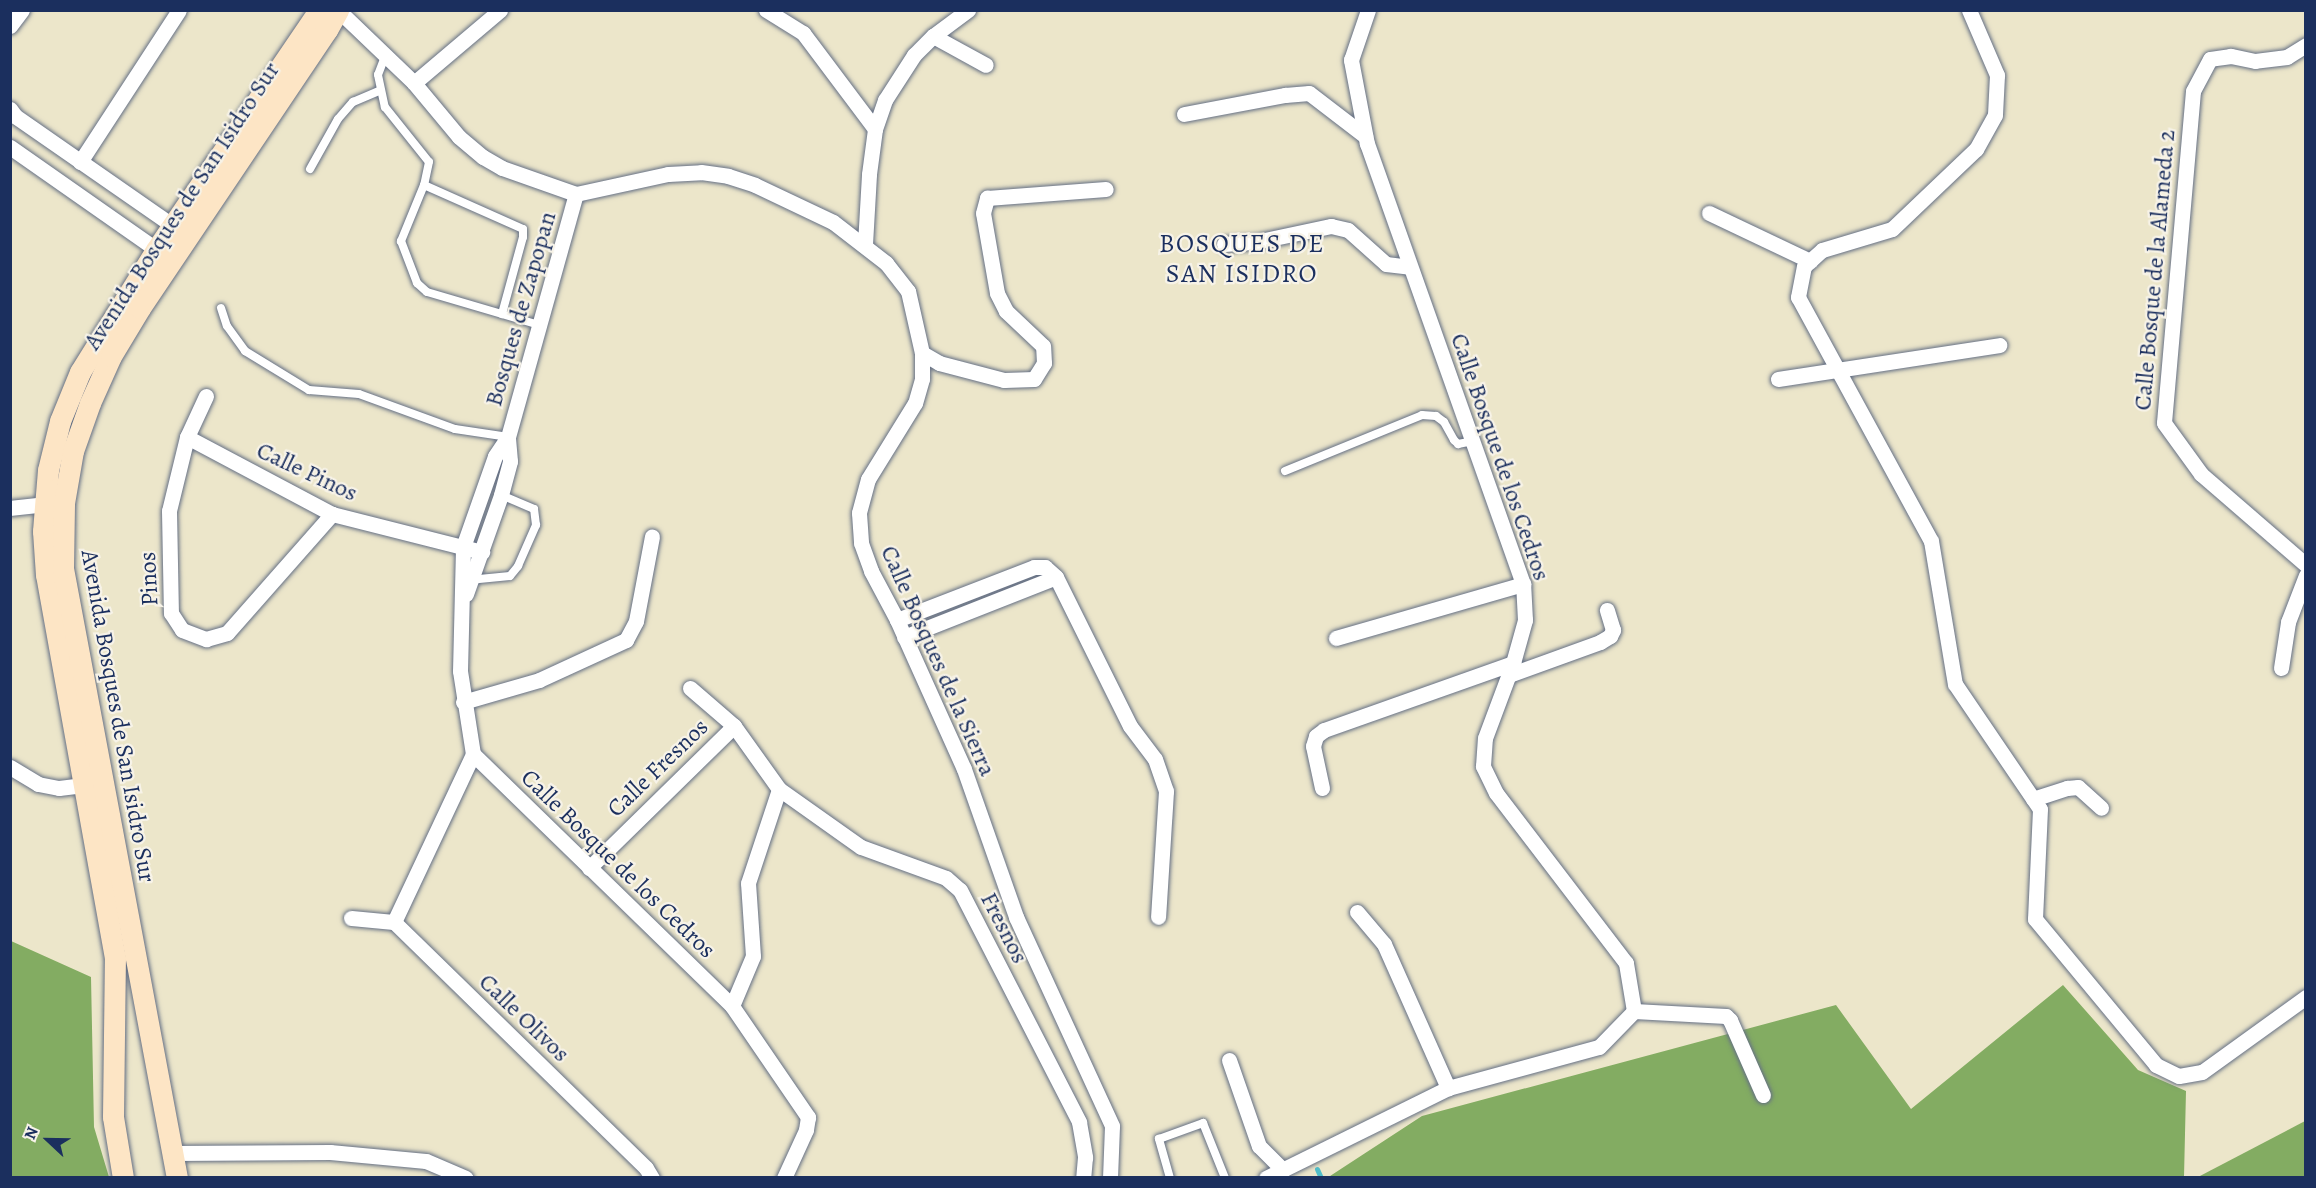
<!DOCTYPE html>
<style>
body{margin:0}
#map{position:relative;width:2316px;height:1188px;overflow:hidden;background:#ece6ca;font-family:Alegreya,serif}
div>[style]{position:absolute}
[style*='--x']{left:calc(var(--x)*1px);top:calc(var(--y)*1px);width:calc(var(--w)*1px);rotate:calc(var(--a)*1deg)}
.forest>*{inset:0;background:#83ac62}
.stream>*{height:5px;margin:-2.5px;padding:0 2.5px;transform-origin:2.5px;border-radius:2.5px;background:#51bec9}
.roads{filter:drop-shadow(0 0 2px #646f84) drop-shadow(0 0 2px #646f84)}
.service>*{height:8px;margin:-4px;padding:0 4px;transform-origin:4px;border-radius:4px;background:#fff}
.minor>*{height:15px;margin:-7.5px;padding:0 7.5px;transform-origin:7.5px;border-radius:7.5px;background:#fff}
.secondary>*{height:21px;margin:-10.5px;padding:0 10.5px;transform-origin:10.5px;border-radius:10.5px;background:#fde5c5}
span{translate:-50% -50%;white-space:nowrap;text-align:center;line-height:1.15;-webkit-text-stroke:4.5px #f7f3e8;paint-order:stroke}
.street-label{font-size:24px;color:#1b2f5e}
.neighbourhood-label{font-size:26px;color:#1b2f5e;letter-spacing:1.5px}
.frame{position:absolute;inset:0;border:12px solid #1b2f5e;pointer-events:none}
.north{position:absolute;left:18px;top:1110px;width:60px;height:60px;-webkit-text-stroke:4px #f7f3e8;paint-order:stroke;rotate:292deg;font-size:16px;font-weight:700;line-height:24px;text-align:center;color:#1b2f5e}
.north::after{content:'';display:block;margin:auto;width:21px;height:27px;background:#1b2f5e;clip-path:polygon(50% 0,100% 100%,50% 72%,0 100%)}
</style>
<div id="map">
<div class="forest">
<i style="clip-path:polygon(11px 941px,91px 977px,94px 1127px,109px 1177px,11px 1177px)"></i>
<i style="clip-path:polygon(2063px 985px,2138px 1070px,2186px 1091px,2184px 1177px,1327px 1178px,1422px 1116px,1836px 1005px,1911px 1109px)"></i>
<i style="clip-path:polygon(2305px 1121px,2305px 1177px,2198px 1177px)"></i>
</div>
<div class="stream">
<i style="--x:1317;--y:1169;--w:10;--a:66"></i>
</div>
<div class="roads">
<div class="service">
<i style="--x:386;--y:54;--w:22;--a:111"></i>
<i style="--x:378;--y:75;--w:33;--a:78"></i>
<i style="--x:385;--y:107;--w:70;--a:51.3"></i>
<i style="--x:429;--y:162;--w:24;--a:102"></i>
<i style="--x:424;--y:185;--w:61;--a:112.3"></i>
<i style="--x:401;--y:241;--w:45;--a:69.1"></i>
<i style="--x:417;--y:283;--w:13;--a:42"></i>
<i style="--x:427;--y:292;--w:117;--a:16.4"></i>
<i style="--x:310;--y:169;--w:57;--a:-60.8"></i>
<i style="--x:338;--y:119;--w:23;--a:-49"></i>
<i style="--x:353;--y:102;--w:30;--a:-23"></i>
<i style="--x:424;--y:185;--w:108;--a:24"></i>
<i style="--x:523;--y:229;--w:8;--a:90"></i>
<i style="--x:523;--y:237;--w:80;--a:105.3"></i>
<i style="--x:221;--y:308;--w:19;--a:72"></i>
<i style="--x:227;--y:326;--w:31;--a:54"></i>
<i style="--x:245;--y:351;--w:75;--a:31.4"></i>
<i style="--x:309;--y:390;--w:50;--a:4.6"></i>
<i style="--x:359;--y:394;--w:102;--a:20"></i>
<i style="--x:455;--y:429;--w:54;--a:8.6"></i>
<i style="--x:1285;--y:471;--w:148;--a:-22.2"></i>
<i style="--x:1422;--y:415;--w:14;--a:4"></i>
<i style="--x:1436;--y:416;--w:10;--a:37"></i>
<i style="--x:1444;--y:422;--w:21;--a:61"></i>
<i style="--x:1454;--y:440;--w:6;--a:45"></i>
<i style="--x:1458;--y:444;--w:15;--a:-11"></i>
<i style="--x:469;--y:580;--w:41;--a:-5.6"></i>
<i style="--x:510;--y:576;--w:13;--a:-51"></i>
<i style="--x:518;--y:566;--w:45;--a:-66.3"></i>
<i style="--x:536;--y:525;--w:16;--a:-97"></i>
<i style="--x:534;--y:509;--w:36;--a:-157"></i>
<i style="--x:1170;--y:1178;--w:41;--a:-105.8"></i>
<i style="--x:1159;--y:1139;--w:47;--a:-20"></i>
<i style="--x:1203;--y:1123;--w:59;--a:68.2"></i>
</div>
<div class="minor">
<i style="--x:338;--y:10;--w:105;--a:43.8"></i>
<i style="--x:414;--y:83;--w:70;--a:50.2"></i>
<i style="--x:459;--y:137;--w:31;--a:40"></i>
<i style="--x:483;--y:157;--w:22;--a:30"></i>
<i style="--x:502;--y:168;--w:78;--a:19.4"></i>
<i style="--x:576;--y:194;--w:94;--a:-12.3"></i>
<i style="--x:668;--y:174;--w:33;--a:-3"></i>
<i style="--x:701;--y:172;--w:27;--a:8"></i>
<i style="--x:728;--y:176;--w:28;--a:18"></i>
<i style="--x:755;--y:185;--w:86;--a:25.4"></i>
<i style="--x:833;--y:222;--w:67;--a:37.7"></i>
<i style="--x:886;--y:263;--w:36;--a:52"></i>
<i style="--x:908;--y:291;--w:64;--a:77.3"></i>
<i style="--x:922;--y:353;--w:26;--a:90"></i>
<i style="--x:922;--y:379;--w:25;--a:106"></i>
<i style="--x:915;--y:403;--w:89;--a:121.7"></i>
<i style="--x:868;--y:479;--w:35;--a:105"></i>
<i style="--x:859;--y:513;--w:30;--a:86"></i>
<i style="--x:861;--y:543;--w:30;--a:70"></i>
<i style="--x:871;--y:571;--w:55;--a:62"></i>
<i style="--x:897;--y:620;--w:163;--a:65.8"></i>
<i style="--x:964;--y:769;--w:157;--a:70.6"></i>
<i style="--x:1016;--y:917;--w:230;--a:65.3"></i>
<i style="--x:1112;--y:1126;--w:52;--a:92.2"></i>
<i style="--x:766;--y:10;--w:44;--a:31.9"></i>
<i style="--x:803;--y:33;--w:120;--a:53.1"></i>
<i style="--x:1969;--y:10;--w:71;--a:66.7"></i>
<i style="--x:1997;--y:75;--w:40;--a:92.9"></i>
<i style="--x:1995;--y:115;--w:39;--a:119"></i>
<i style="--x:1976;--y:149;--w:116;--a:136.4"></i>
<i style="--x:1892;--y:229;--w:73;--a:163.3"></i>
<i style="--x:1822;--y:250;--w:24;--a:138"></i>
<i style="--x:1804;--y:266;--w:32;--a:101"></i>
<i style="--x:1798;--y:297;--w:278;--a:61.4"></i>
<i style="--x:1931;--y:541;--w:145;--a:80.5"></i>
<i style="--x:1955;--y:684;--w:151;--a:55.8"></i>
<i style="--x:2040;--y:809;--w:110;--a:92.6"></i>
<i style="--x:2035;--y:919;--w:190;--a:50.3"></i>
<i style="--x:2156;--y:1065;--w:25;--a:26"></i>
<i style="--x:2179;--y:1076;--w:23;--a:-10"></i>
<i style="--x:2202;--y:1072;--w:128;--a:-35.8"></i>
<i style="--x:10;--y:26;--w:20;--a:-53"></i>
<i style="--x:933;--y:36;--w:60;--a:28.7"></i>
<i style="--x:2306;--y:45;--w:22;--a:148"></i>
<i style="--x:2287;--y:57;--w:32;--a:173"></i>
<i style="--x:2255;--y:61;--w:25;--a:-168"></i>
<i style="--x:2231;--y:56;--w:21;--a:172"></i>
<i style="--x:2210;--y:59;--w:36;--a:118"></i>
<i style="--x:2193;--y:91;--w:333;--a:95"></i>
<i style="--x:2164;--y:423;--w:63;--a:54"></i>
<i style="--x:2201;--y:474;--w:139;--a:40.9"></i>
<i style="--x:414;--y:83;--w:113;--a:-40.3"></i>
<i style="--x:10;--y:109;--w:9;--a:54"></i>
<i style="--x:15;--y:116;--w:200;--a:34.8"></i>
<i style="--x:1184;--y:114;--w:103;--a:-10.7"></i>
<i style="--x:1285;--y:95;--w:24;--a:-5"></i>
<i style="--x:1309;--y:93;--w:71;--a:37.5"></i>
<i style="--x:10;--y:147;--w:187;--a:35"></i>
<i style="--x:80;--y:162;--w:181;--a:-56.9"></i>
<i style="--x:1709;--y:213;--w:112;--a:25.4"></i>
<i style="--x:865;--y:244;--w:70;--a:-86.7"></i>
<i style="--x:869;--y:174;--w:45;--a:-82.4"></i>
<i style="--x:875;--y:129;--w:31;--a:-71"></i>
<i style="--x:885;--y:100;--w:54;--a:-57.2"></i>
<i style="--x:914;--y:55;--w:27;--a:-45"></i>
<i style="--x:933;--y:36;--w:44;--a:-36.6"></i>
<i style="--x:1224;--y:244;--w:31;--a:-4"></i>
<i style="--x:1255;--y:242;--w:78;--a:-11.9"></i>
<i style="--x:1331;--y:226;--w:17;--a:13"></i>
<i style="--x:1348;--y:230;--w:51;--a:41.8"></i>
<i style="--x:1386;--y:264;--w:24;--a:7"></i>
<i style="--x:922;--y:353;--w:20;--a:30"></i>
<i style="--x:939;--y:363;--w:67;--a:14.7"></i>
<i style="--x:1004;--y:380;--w:30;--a:-2"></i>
<i style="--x:1034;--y:379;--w:19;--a:-58"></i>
<i style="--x:1044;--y:363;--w:17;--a:-93"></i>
<i style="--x:1043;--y:346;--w:51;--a:-136.6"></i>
<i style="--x:1006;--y:311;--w:20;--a:-117"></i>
<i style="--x:997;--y:293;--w:81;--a:-99.9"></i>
<i style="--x:983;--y:213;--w:16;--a:-75"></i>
<i style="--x:987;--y:198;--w:119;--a:-4.3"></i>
<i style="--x:1778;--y:379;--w:224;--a:-8.7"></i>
<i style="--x:206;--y:396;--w:45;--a:114.9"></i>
<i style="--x:187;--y:437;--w:76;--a:103.7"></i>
<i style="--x:169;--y:511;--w:102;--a:88.9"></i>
<i style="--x:171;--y:613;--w:20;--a:57"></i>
<i style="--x:182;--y:630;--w:26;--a:21"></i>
<i style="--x:206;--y:639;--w:22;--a:-16"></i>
<i style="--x:227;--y:633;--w:159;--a:-48.6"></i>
<i style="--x:187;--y:437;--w:164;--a:28"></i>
<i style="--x:332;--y:514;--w:155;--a:14.2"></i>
<i style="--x:10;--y:508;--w:45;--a:-6.3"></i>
<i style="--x:466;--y:594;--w:105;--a:-70.5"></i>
<i style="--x:501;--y:495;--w:35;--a:-75"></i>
<i style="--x:510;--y:461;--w:24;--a:-95"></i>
<i style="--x:897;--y:620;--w:147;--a:-21.1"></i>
<i style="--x:1034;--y:567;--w:11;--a:0"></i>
<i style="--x:1045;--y:567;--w:15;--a:42"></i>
<i style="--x:1056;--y:577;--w:166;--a:63.6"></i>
<i style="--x:1130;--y:726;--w:41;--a:52.9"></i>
<i style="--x:1155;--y:759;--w:34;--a:71"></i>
<i style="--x:1166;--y:791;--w:126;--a:93.6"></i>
<i style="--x:904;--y:637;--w:163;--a:-21.5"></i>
<i style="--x:1336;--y:638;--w:195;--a:-16.1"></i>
<i style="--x:2281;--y:668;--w:47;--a:-81.3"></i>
<i style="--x:2288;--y:622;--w:50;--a:-69"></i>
<i style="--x:1509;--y:675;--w:97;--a:-19.9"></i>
<i style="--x:1600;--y:642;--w:12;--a:-31"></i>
<i style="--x:1610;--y:636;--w:7;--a:-63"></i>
<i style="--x:1613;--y:630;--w:21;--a:-107"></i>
<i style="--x:690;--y:688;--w:58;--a:40.8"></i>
<i style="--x:734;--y:726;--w:77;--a:54.5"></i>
<i style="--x:779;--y:789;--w:100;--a:35.3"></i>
<i style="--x:861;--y:847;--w:90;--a:20"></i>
<i style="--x:946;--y:878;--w:18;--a:41"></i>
<i style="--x:960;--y:890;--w:261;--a:62.8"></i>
<i style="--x:1079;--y:1122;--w:36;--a:80"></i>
<i style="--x:1085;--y:1157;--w:21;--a:95"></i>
<i style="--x:463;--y:702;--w:79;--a:-16.1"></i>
<i style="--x:539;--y:680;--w:96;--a:-24.7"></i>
<i style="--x:626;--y:640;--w:21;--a:-62"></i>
<i style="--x:636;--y:621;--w:86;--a:-79.3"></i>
<i style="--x:473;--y:754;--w:361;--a:44.2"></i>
<i style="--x:732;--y:1006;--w:135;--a:55.6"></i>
<i style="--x:808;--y:1117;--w:13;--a:99"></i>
<i style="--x:806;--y:1130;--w:53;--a:114.6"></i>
<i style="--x:10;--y:767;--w:33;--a:31"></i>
<i style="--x:38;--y:784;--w:21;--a:11"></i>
<i style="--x:59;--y:788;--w:33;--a:-7"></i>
<i style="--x:1322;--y:788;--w:43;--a:-102.1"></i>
<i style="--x:1313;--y:746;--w:10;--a:-73"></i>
<i style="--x:1316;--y:736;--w:10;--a:-37"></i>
<i style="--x:1324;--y:730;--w:201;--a:-19.5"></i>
<i style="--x:2033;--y:799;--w:36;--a:-18"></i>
<i style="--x:2067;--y:788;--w:11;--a:-5"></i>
<i style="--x:2078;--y:787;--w:31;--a:42"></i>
<i style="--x:589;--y:868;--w:203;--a:-44.4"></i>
<i style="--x:1357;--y:912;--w:42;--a:49.8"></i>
<i style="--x:1384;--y:944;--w:158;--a:66"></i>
<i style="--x:351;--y:918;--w:43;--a:5.3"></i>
<i style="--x:394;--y:922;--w:352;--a:44.3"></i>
<i style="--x:646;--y:1168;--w:12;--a:59"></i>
<i style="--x:394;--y:922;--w:186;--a:-64.8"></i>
<i style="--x:473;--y:754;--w:84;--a:-98.9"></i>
<i style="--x:460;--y:671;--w:124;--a:-88.6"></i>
<i style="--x:463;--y:547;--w:96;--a:-70.6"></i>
<i style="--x:495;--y:456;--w:23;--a:-56"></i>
<i style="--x:508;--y:437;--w:252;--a:-74.4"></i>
<i style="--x:732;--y:1006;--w:54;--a:-67.2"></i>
<i style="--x:753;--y:956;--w:73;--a:-93.9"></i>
<i style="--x:748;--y:883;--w:99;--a:-71.7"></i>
<i style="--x:1634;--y:1011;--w:92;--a:3.1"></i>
<i style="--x:1726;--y:1016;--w:6;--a:45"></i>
<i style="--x:1730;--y:1020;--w:82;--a:66.3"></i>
<i style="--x:1229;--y:1060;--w:91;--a:70.8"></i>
<i style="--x:1259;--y:1146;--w:34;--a:45"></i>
<i style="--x:172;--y:1153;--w:158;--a:-0.4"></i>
<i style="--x:330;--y:1152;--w:96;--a:5.4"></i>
<i style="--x:426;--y:1161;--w:43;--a:23"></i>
<i style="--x:1266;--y:1178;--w:203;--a:-26.3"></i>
<i style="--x:1448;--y:1088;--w:156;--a:-15.2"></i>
<i style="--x:1599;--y:1047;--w:50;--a:-45.8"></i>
<i style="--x:1634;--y:1011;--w:49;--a:-99.5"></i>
<i style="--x:1626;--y:963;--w:214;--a:-127.4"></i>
<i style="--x:1496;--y:793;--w:30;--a:-116"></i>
<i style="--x:1483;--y:766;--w:28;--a:-86"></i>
<i style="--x:1485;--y:738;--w:80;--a:-69.5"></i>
<i style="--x:1513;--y:663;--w:45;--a:-74.4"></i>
<i style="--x:1525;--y:620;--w:36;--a:-93"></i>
<i style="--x:1523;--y:584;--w:467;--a:-109.5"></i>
<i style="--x:1367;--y:144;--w:86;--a:-100.8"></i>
<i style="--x:1351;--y:60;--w:53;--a:-71.2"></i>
</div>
<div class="secondary">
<i style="--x:123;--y:1178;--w:62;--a:-99.3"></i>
<i style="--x:113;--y:1117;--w:159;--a:-89.3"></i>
<i style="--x:115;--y:958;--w:389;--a:-100.2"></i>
<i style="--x:46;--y:575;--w:44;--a:-93.9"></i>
<i style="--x:43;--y:531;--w:61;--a:-85.3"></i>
<i style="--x:48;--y:470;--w:50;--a:-76.2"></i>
<i style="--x:60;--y:421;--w:53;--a:-67.8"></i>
<i style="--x:80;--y:372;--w:144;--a:-58.1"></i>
<i style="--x:156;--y:250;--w:290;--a:-55.8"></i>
<i style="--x:177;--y:1178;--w:621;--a:-100.59"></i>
<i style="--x:63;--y:568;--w:65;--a:-89.1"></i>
<i style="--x:64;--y:503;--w:53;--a:-80.2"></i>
<i style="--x:73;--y:451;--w:51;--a:-70.5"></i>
<i style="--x:90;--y:403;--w:51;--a:-65.9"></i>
<i style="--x:111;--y:356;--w:56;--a:-58.9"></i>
<i style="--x:140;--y:308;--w:335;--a:-56.1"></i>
<i style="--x:327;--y:30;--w:23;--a:-61"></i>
</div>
</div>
<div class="street-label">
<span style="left:182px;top:206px;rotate:-57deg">Avenida Bosques de San Isidro Sur</span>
<span style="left:2155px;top:270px;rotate:-85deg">Calle Bosque de la Alameda 2</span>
<span style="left:521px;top:309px;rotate:-74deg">Bosques de Zapopan</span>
<span style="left:1500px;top:457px;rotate:71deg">Calle Bosque de los Cedros</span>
<span style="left:307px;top:472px;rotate:25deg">Calle Pinos</span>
<span style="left:149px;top:579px;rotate:-93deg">Pinos</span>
<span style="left:938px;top:661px;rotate:66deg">Calle Bosques de la Sierra</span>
<span style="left:118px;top:716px;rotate:80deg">Avenida Bosques de San Isidro Sur</span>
<span style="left:658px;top:768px;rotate:-44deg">Calle Fresnos</span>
<span style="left:618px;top:864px;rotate:44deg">Calle Bosque de los Cedros</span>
<span style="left:1004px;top:928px;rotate:63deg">Fresnos</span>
<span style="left:524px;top:1018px;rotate:44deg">Calle Olivos</span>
</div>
<div class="neighbourhood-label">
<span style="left:1242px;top:259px">BOSQUES DE<br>SAN ISIDRO</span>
</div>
<div class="frame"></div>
<div class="north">N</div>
</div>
